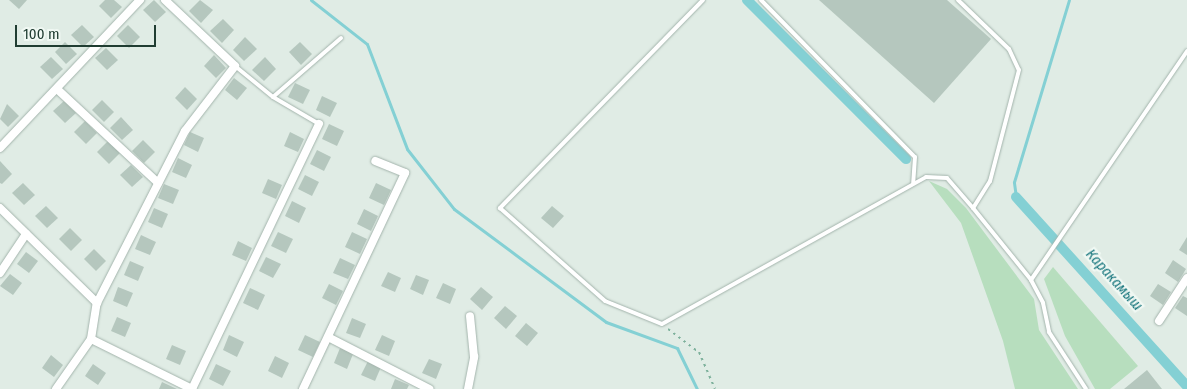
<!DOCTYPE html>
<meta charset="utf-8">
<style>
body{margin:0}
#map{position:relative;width:1187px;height:389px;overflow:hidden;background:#e0ece5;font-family:"Fira Sans Condensed",sans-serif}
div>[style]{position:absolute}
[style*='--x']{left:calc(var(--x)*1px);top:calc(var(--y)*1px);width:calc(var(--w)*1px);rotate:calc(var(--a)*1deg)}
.green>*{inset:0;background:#b7debe}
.stream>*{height:3px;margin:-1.5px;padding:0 1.5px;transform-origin:1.5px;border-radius:1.5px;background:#84d0d4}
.canal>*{height:10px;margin:-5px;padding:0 5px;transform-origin:5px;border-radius:5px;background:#84d0d4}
.building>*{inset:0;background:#b5c7be}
.path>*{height:2px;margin-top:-1px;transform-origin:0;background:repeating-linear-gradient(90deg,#7eb19c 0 2.5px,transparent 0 6.5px)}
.roads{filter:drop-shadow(0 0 1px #a3b4ac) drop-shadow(0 0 1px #a3b4ac)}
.lane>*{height:4px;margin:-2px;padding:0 2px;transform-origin:2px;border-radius:2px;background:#fff}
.street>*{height:8px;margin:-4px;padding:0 4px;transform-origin:4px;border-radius:4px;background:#fff}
span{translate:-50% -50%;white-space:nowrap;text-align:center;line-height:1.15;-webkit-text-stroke:4.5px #f0f8f3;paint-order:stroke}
.water-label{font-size:15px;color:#16757c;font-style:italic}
.scale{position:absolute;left:15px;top:25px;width:141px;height:22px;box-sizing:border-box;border:2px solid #203d32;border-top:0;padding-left:6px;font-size:15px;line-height:18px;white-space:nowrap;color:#203d32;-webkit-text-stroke:4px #f0f8f3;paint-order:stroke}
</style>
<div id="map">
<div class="green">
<i style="clip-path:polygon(929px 181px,947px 189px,966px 208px,1034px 299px,1039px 330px,1078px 389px,1015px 389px,1003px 341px,961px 223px)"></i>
<i style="clip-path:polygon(1053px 267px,1138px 366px,1110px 389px,1095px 389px,1065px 336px,1044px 279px)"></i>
</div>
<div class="stream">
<i style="--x:311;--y:0;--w:71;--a:38.2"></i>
<i style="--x:367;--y:44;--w:112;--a:69.1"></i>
<i style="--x:407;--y:149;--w:76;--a:51.9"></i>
<i style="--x:454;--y:209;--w:189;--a:36.6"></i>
<i style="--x:606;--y:322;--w:76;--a:20.1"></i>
<i style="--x:677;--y:348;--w:46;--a:64"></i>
<i style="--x:1016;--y:197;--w:15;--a:-98"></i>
<i style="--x:1014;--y:182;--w:190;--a:-73.2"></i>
</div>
<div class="canal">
<i style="--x:747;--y:0;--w:225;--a:45"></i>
<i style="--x:1016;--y:197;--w:255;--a:47.9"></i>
</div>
<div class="building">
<i style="clip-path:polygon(9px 0,27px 0,19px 9px)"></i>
<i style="clip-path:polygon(105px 0,114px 0,122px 7px,111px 18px,99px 6px)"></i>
<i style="clip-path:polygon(154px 0,166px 12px,155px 22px,143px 10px)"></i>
<i style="clip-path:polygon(200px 0,213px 10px,201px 23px,189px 11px)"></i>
<i style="clip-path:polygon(819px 0,947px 0,991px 39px,934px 103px)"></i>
<i style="clip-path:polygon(223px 19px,234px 30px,222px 43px,210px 31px)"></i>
<i style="clip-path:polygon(82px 25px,94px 37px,83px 47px,71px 35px)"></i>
<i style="clip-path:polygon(128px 25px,140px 37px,129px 48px,117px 36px)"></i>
<i style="clip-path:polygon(245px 37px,257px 49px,244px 61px,233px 50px)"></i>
<i style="clip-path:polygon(65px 42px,77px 54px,66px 64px,55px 52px)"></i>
<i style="clip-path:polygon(300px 42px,312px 54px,301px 65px,289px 52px)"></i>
<i style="clip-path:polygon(106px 48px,118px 60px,107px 70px,95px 58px)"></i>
<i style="clip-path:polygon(214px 55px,226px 68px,216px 78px,204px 66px)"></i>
<i style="clip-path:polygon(51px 57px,63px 69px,52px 79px,40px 67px)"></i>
<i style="clip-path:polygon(265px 57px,276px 69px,264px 81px,252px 70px)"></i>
<i style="clip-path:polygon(234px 78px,247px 88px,237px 100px,225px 90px)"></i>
<i style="clip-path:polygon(295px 83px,310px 90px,303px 104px,288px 97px)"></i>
<i style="clip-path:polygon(185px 87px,197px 99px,187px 110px,175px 98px)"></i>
<i style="clip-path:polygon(322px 96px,337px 103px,330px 117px,316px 110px)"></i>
<i style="clip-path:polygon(102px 100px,114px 112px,104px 122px,92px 110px)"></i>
<i style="clip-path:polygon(64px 101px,76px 113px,65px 123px,53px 111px)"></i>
<i style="clip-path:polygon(7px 104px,19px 116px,8px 127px,0 119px)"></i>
<i style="clip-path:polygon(121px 117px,133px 130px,122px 140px,110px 128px)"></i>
<i style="clip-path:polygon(85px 121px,97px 133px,86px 144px,74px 132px)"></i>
<i style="clip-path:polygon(329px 124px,344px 131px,337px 146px,322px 139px)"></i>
<i style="clip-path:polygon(190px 132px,204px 138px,198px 152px,184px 145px)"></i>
<i style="clip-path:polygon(290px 132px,304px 139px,298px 152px,284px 146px)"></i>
<i style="clip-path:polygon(143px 140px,155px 152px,144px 163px,132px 151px)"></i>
<i style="clip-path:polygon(108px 141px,120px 153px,109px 164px,97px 152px)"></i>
<i style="clip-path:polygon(317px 150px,331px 157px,324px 171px,310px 164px)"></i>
<i style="clip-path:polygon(178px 158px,192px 165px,186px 178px,172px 172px)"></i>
<i style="clip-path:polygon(0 161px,12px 174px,2px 184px,0 183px)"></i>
<i style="clip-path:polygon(131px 165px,143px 177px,132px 187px,120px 175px)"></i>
<i style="clip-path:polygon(305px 175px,319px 182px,312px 196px,298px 189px)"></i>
<i style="clip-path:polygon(268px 179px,282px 185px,276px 199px,262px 193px)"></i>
<i style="clip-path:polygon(23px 183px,35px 195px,24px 205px,12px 193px)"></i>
<i style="clip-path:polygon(376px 183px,391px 190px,384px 205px,369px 198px)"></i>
<i style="clip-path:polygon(164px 184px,179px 190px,173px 204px,158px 198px)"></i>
<i style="clip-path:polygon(292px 201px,306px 208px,299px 223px,285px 216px)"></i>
<i style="clip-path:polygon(46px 206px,58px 218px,47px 228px,35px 216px)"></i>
<i style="clip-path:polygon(552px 206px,564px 216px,553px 228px,541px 218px)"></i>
<i style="clip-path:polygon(154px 208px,168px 214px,162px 228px,148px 222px)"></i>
<i style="clip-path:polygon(364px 209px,378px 216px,371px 231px,357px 224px)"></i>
<i style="clip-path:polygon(70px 228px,82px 240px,71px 251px,59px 239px)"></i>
<i style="clip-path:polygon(278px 232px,293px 239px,286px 253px,271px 246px)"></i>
<i style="clip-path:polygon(352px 232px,367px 239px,360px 254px,345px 247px)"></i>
<i style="clip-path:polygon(141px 235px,156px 242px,150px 255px,135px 249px)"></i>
<i style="clip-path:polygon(1187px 237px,1187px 255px,1179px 250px)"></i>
<i style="clip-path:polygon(238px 241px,252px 248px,246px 261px,232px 255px)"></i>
<i style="clip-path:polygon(94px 249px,106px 261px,96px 271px,84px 259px)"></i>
<i style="clip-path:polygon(26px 252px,38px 261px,29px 273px,17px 264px)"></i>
<i style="clip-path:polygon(266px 257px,281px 264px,273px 278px,259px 271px)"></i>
<i style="clip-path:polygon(340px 258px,355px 265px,348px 279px,333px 273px)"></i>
<i style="clip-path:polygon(1173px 260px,1186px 269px,1178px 282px,1165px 273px)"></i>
<i style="clip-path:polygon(130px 261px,144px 267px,138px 281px,124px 275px)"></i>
<i style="clip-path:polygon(388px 272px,401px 278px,395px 292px,381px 286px)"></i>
<i style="clip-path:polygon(10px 274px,22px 283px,13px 295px,0 286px)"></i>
<i style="clip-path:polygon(416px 275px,429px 280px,423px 295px,410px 289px)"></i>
<i style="clip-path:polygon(443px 283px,456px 289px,450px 304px,436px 298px)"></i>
<i style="clip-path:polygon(329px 284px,343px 291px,336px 305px,322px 298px)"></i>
<i style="clip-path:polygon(1158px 284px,1171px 292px,1163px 305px,1150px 296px)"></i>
<i style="clip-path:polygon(118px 287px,133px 293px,127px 307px,113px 301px)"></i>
<i style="clip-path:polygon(481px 287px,493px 297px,482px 310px,470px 299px)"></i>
<i style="clip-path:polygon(250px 288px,265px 295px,258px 310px,243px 303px)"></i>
<i style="clip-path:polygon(1183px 296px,1187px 298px,1187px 316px,1175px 308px)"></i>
<i style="clip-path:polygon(505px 306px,517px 316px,506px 329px,494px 318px)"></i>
<i style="clip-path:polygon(117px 317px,131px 323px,125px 337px,111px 331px)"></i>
<i style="clip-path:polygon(352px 318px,366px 324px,360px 338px,346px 333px)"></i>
<i style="clip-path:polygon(526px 323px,538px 333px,527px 346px,515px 336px)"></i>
<i style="clip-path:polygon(229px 335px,244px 342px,237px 357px,223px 350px)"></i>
<i style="clip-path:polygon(305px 335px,320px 342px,313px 357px,298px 350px)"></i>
<i style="clip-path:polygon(382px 335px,395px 341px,389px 356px,375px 350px)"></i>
<i style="clip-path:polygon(172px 345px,186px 351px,180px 365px,166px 359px)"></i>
<i style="clip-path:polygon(340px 348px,353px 354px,347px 369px,334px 363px)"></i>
<i style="clip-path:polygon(51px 355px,63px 365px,54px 377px,42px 368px)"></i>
<i style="clip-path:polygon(275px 356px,289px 363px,282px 378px,268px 371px)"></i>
<i style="clip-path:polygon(429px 359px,442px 364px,436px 379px,422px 373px)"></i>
<i style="clip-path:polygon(368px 361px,381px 367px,375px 381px,361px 375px)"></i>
<i style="clip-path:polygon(93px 364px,106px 373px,98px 385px,85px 376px)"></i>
<i style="clip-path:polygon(216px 364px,231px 371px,223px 386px,209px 379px)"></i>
<i style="clip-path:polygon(1147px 370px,1162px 389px,1124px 389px)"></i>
<i style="clip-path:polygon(395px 379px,409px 385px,407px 389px,391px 389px)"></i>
<i style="clip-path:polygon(162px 382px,177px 389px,159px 389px)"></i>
</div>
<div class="path">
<i style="--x:668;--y:329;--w:39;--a:37"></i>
<i style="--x:699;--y:352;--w:40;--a:66.6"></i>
</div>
<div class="roads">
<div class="lane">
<i style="--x:703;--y:0;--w:291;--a:134.3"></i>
<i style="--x:500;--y:208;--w:140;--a:41.5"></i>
<i style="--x:605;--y:301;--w:61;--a:22"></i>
<i style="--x:662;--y:324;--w:302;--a:-29.1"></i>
<i style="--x:926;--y:177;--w:21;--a:3"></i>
<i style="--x:947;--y:178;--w:40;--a:49"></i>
<i style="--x:761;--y:0;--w:220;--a:45.6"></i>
<i style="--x:915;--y:157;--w:26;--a:94"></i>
<i style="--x:958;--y:0;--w:71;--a:43.9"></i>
<i style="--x:1009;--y:49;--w:23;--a:65"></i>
<i style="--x:1019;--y:70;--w:115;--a:104.6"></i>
<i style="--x:990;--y:181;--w:32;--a:122"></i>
<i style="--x:973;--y:208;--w:92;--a:51.1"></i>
<i style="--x:1031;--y:280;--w:26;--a:62"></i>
<i style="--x:1043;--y:303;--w:30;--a:78"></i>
<i style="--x:1049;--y:332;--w:68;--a:57"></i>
<i style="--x:235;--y:66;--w:49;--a:39.2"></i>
<i style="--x:273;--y:97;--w:53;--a:30.4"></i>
<i style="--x:273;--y:97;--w:90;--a:-40.9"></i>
<i style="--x:1031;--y:280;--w:277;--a:-55.7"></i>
</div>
<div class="street">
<i style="--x:57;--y:89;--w:138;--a:42.9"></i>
<i style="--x:0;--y:148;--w:204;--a:-46.6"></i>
<i style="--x:0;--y:208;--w:136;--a:44.4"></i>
<i style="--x:0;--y:273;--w:47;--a:-56.3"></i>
<i style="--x:1159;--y:321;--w:51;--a:-56.9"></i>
<i style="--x:328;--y:337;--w:114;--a:27.2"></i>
<i style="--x:91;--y:339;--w:113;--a:26.3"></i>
<i style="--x:56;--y:389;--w:61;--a:-55"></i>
<i style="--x:91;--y:339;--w:36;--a:-81"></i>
<i style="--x:97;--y:303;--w:193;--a:-62.9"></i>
<i style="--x:185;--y:131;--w:82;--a:-52.4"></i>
<i style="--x:235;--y:66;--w:96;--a:-136.7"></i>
<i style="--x:192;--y:389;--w:294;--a:-64.4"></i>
<i style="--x:303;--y:389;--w:239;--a:-64.7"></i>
<i style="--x:405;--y:173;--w:32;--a:-158"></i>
<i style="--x:468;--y:389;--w:33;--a:-79"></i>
<i style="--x:474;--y:357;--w:41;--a:-95.6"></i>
</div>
</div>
<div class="water-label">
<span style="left:1114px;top:280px;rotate:48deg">Каракамыш</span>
</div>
<div class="scale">100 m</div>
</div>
